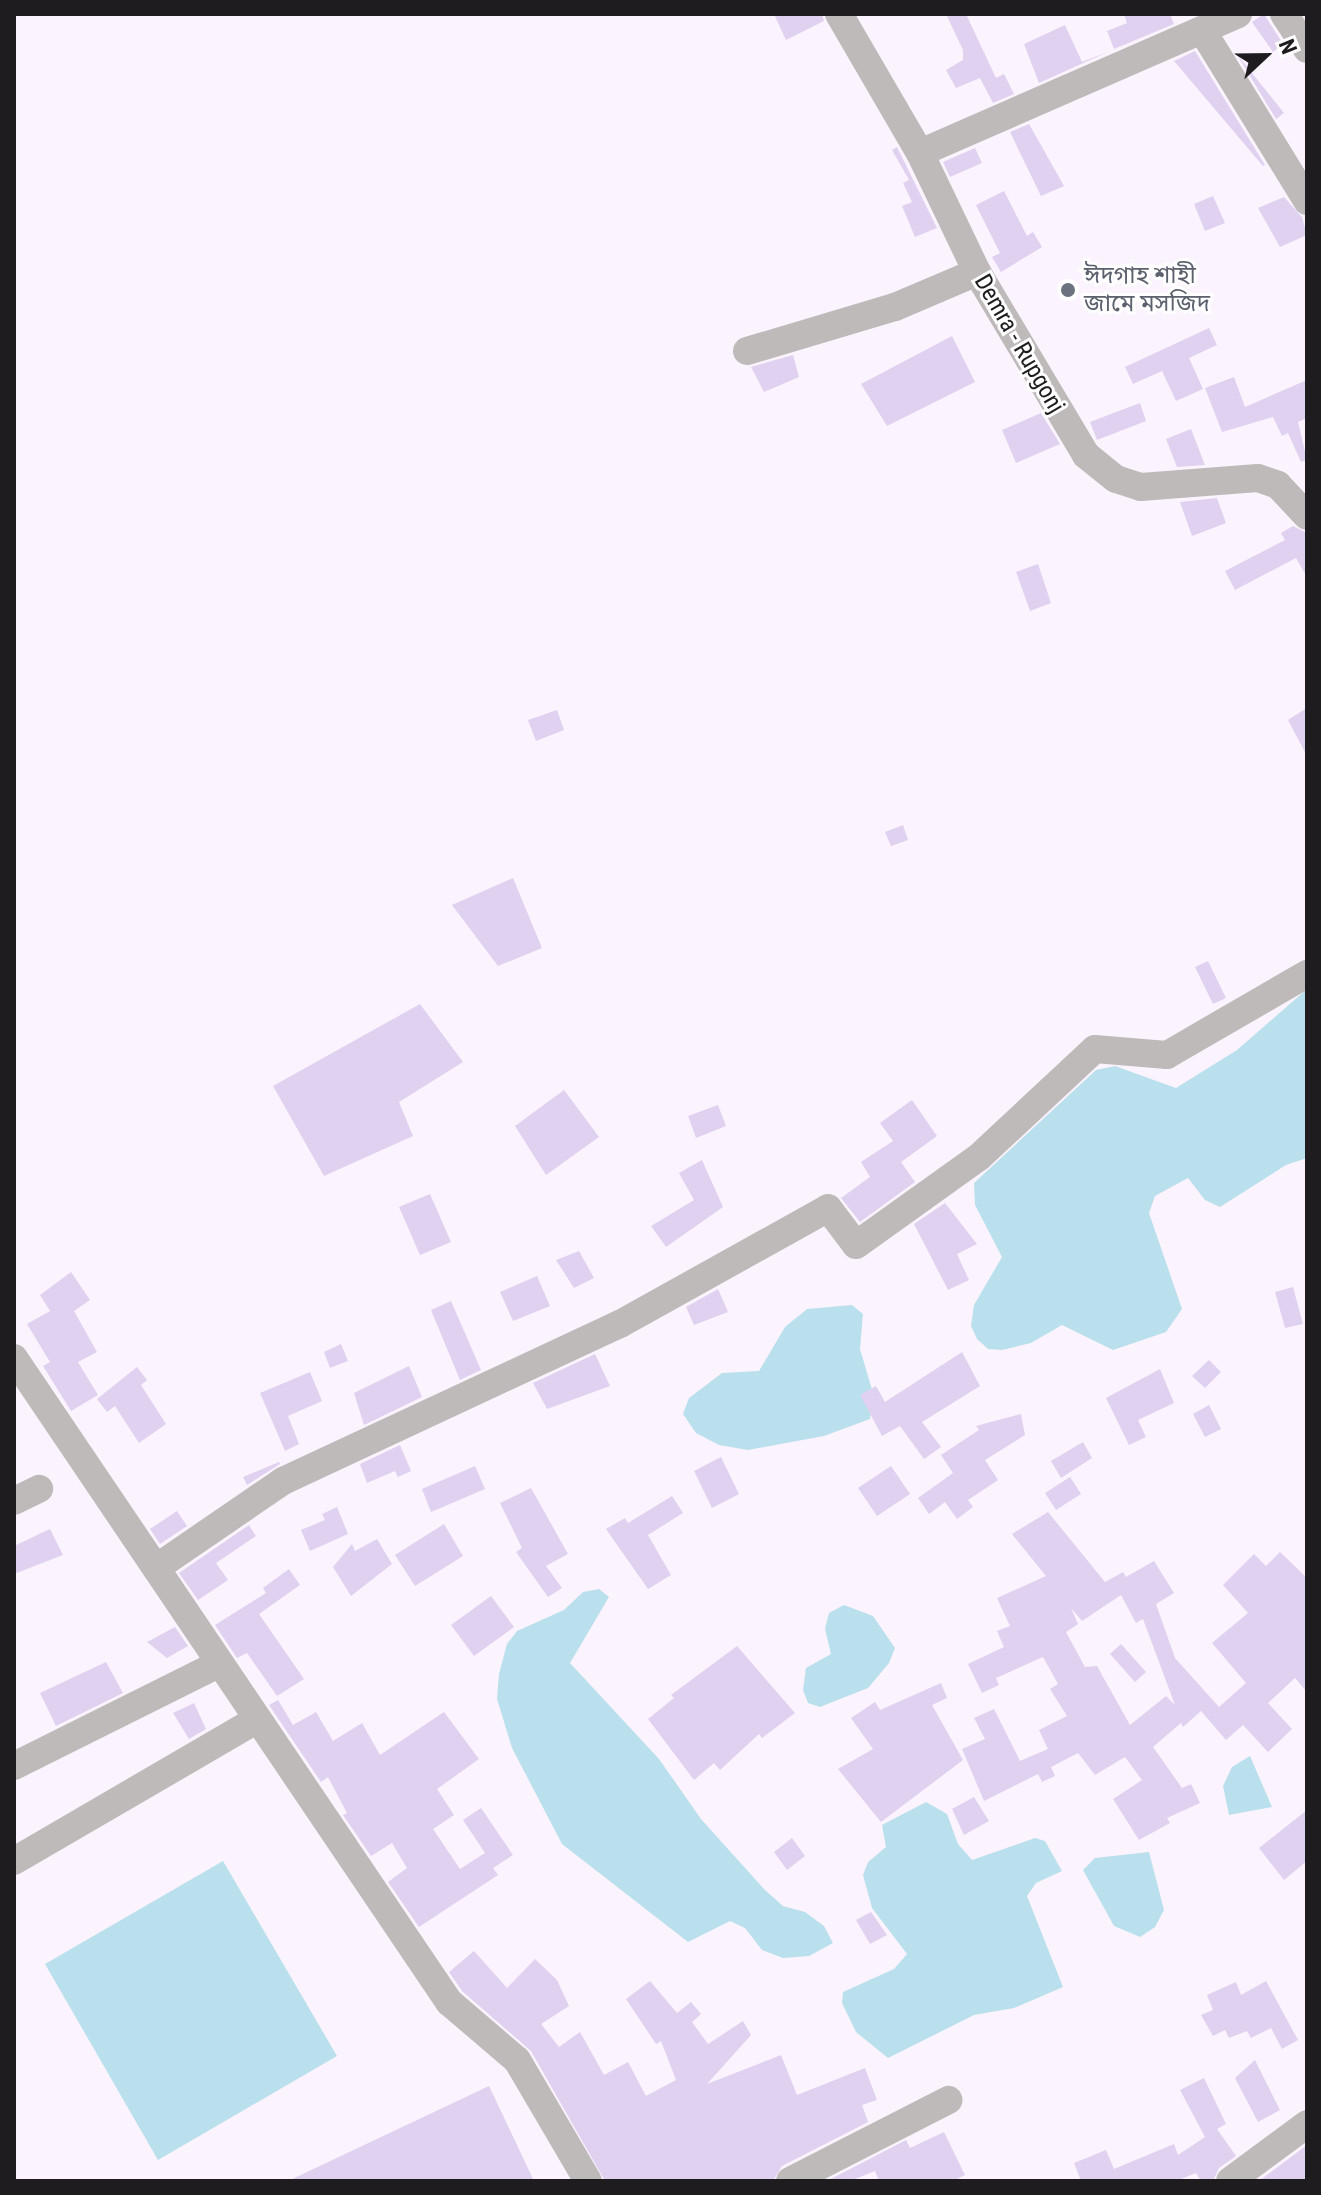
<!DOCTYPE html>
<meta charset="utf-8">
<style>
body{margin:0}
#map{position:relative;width:1321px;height:2195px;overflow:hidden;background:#fbf4fe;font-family:"Roboto Condensed","Noto Sans Bengali",sans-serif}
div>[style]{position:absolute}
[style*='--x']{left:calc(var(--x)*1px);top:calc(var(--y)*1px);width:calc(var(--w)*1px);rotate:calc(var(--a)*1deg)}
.water>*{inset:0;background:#b9e0ec}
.building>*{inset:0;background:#dfd1ef}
.minor>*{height:28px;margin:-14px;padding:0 14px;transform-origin:14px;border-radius:14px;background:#bfbaba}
.dots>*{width:22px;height:22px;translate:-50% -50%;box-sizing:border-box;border:4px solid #fff;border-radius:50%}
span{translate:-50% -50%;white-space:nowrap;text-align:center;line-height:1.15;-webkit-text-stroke:6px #fff;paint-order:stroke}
.worship-label{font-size:24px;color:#5b616d}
.left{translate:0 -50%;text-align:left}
.street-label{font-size:24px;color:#1e1c1f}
.frame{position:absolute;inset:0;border:16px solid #1e1c1f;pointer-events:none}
.north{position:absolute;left:1225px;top:16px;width:80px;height:80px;-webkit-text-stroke:6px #fff;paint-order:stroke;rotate:68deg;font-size:22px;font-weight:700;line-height:32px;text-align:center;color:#1e1c1f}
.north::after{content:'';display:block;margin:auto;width:28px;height:36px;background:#1e1c1f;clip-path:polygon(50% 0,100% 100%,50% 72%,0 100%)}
</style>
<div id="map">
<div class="water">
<i style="clip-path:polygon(1307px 989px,1307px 1158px,1286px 1165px,1220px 1207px,1205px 1200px,1188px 1178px,1155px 1196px,1149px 1213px,1182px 1309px,1166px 1332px,1113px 1350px,1062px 1325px,1031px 1343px,1002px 1350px,988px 1349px,977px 1339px,971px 1326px,974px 1305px,1002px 1257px,975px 1205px,974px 1183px,1096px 1070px,1115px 1066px,1176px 1088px,1237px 1050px)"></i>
<i style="clip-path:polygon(852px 1305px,863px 1314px,860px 1349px,873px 1393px,870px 1419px,824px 1436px,748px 1450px,719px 1445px,696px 1433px,683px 1414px,689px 1398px,722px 1373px,759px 1371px,785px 1327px,807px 1309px)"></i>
<i style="clip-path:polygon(599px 1589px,609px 1597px,570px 1663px,659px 1759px,701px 1819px,765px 1890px,783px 1906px,805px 1912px,824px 1926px,833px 1943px,809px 1956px,783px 1958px,762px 1950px,745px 1928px,730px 1921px,688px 1942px,562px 1844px,512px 1748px,497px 1699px,499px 1674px,507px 1644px,517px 1631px,564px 1610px,583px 1592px)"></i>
<i style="clip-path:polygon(844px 1605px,873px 1616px,895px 1648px,889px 1663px,868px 1688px,820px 1707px,808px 1703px,803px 1690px,806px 1668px,831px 1654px,825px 1629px,829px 1613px)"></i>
<i style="clip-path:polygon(1250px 1756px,1272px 1807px,1229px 1815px,1223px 1786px,1232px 1767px)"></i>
<i style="clip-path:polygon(926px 1802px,947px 1814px,958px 1844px,972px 1860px,1035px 1838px,1045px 1841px,1062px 1871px,1036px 1883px,1027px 1896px,1063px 1987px,1014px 2008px,974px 2015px,888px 2058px,856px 2032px,842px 2003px,843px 1992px,894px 1969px,907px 1954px,872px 1908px,863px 1875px,868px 1862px,886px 1847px,882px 1825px)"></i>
<i style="clip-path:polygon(1149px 1852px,1164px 1910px,1155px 1927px,1140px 1937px,1114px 1926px,1083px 1870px,1095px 1858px)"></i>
<i style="clip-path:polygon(223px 1861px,337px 2056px,158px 2160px,45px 1964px)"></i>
</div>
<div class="building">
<i style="clip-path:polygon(774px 14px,822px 14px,824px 21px,786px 40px)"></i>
<i style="clip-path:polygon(946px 14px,966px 14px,996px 78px,1004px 74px,1014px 94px,993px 103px,980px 78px,956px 88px,946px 70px,963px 60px,963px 50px)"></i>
<i style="clip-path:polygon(1124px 14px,1170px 14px,1174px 24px,1114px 49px,1107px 31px,1127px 23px)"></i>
<i style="clip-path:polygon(1264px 14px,1283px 44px,1273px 52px,1252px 22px)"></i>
<i style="clip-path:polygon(1065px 25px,1082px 62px,1110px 51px,1039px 83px,1024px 44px)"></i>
<i style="clip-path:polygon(1195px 51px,1265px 165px,1263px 166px,1174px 61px)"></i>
<i style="clip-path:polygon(1236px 53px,1284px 113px,1276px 119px)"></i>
<i style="clip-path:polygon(1029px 124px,1064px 186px,1041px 196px,1010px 132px)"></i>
<i style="clip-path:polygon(897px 147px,937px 228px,915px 237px,902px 206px,912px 202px,903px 183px,909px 180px,892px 150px)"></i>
<i style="clip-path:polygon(975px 148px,982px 163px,950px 177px,943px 162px)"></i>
<i style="clip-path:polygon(1004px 191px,1027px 236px,1033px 232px,1042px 247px,1001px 272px,992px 257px,1000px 253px,976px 205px)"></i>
<i style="clip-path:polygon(1213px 196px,1225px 223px,1205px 231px,1194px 204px)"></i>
<i style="clip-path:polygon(1284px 197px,1302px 217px,1307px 235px,1280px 247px,1258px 208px)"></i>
<i style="clip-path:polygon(1209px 328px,1217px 345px,1189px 358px,1203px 389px,1176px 401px,1162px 371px,1133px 384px,1125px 367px)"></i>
<i style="clip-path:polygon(952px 336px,975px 382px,887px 426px,861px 384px)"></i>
<i style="clip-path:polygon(793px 355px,799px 377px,764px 392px,751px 367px)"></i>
<i style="clip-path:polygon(1234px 377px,1245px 407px,1307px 380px,1307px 418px,1298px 422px,1307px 460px,1301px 462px,1288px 433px,1282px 436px,1273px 417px,1222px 432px,1205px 388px)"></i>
<i style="clip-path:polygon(1140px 403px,1146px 421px,1097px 440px,1090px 422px)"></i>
<i style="clip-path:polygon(1041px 413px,1060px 444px,1016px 463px,1002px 430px)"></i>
<i style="clip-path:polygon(1191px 429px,1205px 465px,1177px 467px,1166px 439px)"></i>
<i style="clip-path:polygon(1217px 498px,1226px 523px,1192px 536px,1180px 502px)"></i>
<i style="clip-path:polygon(1293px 526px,1307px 533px,1307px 577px,1296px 558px,1235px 590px,1225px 571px,1285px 540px,1281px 533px)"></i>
<i style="clip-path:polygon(1038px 564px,1051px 603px,1030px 611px,1016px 572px)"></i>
<i style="clip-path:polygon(1307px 708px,1307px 756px,1288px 720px)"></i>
<i style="clip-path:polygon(557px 710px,564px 730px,536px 741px,528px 720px)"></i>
<i style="clip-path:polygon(903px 825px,908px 840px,891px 846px,885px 832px)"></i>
<i style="clip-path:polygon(513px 878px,542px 948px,498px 966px,452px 905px)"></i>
<i style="clip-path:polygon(1208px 961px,1226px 998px,1213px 1004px,1195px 967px)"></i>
<i style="clip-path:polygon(420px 1004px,463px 1062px,399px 1102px,413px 1136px,324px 1176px,273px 1086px)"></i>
<i style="clip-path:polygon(564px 1090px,599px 1137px,546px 1175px,515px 1126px)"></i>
<i style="clip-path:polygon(912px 1100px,937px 1136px,901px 1162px,915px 1182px,860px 1222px,841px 1198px,870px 1177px,861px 1162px,893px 1141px,880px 1123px)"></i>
<i style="clip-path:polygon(718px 1105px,726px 1126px,696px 1138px,688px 1116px)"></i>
<i style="clip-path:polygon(702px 1160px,723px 1207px,666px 1247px,651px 1226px,694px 1200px,679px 1173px)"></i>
<i style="clip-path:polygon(430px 1194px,451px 1242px,420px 1255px,399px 1207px)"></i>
<i style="clip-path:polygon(945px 1203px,977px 1244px,957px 1254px,969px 1280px,948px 1290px,914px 1224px)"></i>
<i style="clip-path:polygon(579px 1251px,594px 1278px,574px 1288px,556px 1260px)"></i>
<i style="clip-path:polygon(71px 1272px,90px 1300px,74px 1311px,97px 1352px,78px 1362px,98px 1395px,71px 1411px,43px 1366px,50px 1362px,27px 1324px,50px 1311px,40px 1295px)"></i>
<i style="clip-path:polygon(537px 1276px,550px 1306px,513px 1321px,500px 1292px)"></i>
<i style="clip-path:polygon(1293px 1287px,1303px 1324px,1285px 1328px,1275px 1292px)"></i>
<i style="clip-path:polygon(718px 1289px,728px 1312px,694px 1325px,686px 1307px)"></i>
<i style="clip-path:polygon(451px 1301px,481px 1370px,460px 1380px,431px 1310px)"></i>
<i style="clip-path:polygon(341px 1344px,348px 1361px,330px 1368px,324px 1352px)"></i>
<i style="clip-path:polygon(962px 1352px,980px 1386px,922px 1422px,941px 1447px,924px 1459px,900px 1426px,882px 1436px,860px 1395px,876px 1386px,885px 1402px)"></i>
<i style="clip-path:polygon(595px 1354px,610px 1386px,547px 1409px,533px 1383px)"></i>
<i style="clip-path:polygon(1209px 1360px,1221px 1372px,1205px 1388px,1192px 1376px)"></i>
<i style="clip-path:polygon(409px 1366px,422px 1397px,364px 1425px,354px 1393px)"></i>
<i style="clip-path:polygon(137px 1367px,147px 1380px,141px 1385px,166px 1424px,139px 1443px,115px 1406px,107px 1412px,97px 1399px)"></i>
<i style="clip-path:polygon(1160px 1369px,1174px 1403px,1138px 1420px,1146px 1437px,1129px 1445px,1106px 1398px)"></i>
<i style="clip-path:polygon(310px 1372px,322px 1401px,288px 1416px,299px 1444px,285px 1451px,260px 1393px)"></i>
<i style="clip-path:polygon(1209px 1405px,1221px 1429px,1205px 1437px,1193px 1414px)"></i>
<i style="clip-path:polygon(1021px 1414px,1025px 1435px,985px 1460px,998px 1480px,968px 1500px,973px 1507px,957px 1519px,945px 1502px,929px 1514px,918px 1498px,953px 1473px,941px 1455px,979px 1430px,976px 1426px)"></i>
<i style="clip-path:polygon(1083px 1442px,1092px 1458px,1061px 1478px,1051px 1461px)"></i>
<i style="clip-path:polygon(400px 1445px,411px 1471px,398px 1477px,395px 1471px,367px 1483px,360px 1464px)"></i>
<i style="clip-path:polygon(721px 1457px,739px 1494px,712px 1508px,694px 1471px)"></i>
<i style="clip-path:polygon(279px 1462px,280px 1464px,247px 1485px,243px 1477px)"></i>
<i style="clip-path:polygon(475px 1466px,485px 1489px,431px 1512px,422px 1489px)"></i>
<i style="clip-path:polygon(891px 1466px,910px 1494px,877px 1516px,858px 1488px)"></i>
<i style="clip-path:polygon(1070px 1477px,1081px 1494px,1056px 1510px,1045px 1493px)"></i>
<i style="clip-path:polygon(531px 1488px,568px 1554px,546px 1566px,562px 1588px,548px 1597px,516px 1552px,522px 1548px,500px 1503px)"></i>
<i style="clip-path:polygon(672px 1496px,683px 1513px,648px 1535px,671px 1575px,648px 1589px,606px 1529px,625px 1518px,628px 1523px)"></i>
<i style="clip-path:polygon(337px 1507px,348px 1534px,310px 1551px,301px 1530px,325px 1520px,322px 1514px)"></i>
<i style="clip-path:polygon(177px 1511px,187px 1526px,160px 1544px,150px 1529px)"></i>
<i style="clip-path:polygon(evenodd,1048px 1512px,1105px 1582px,1123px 1572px,1126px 1577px,1154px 1561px,1174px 1593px,1156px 1604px,1175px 1658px,1219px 1707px,1246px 1683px,1212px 1643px,1248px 1613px,1223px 1585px,1254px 1554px,1266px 1566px,1280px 1552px,1307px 1578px,1307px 1692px,1295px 1678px,1268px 1703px,1292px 1729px,1268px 1752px,1243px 1725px,1226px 1740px,1201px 1711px,1183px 1727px,1181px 1723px,1153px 1747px,1182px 1788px,1191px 1784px,1200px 1803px,1167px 1818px,1170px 1823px,1139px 1840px,1113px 1799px,1142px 1780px,1125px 1757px,1095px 1775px,1078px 1753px,1051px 1767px,1055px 1776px,1042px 1782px,1038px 1774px,984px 1801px,962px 1749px,985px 1739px,974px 1718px,994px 1709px,1020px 1761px,1048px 1749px,1039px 1730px,1067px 1716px,1050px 1689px,1058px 1684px,1043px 1657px,996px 1678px,999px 1685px,982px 1693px,968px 1664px,1004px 1647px,997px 1631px,1010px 1626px,997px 1598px,1046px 1576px,1012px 1534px,1048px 1512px,1121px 1595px,1136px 1623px,1143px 1619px,1175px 1705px,1166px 1696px,1130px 1725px,1097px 1666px,1085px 1667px,1066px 1632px,1078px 1624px,1071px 1608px,1082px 1621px,1121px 1595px)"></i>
<i style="clip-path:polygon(444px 1524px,463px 1556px,415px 1586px,395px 1555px)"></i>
<i style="clip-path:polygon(249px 1525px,256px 1536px,216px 1563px,228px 1580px,198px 1600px,179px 1573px)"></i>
<i style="clip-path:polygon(50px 1529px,63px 1555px,14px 1574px,14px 1546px)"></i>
<i style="clip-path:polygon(377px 1539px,392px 1564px,351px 1596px,333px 1567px,352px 1544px,355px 1551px)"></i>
<i style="clip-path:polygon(289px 1569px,300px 1585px,259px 1614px,304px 1679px,277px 1696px,247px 1653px,237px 1658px,215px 1625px,266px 1593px,263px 1588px)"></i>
<i style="clip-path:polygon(491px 1596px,514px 1627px,474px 1656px,451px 1625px)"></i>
<i style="clip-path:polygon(175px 1627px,188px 1646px,167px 1658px,147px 1642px)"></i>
<i style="clip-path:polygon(1121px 1644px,1146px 1672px,1135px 1682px,1110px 1654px)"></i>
<i style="clip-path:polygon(737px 1646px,795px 1713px,762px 1738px,759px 1734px,720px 1770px,714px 1763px,694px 1780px,648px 1719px,674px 1698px,671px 1695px)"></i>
<i style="clip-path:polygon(106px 1662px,123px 1693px,56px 1726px,40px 1693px)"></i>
<i style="clip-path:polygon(941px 1683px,947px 1698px,932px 1705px,963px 1760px,881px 1822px,838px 1769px,873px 1749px,851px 1718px,875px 1702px,880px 1710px)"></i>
<i style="clip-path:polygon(278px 1700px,293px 1725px,316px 1712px,333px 1741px,362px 1723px,380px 1755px,444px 1712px,479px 1759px,437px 1789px,454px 1815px,433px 1829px,460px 1869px,485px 1853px,463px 1820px,481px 1808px,513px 1855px,493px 1868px,498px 1875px,419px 1927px,388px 1882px,407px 1868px,392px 1843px,371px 1856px,343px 1815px,347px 1813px,328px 1777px,321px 1782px,269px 1705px)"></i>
<i style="clip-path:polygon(194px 1703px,206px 1729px,189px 1739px,173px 1713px)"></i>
<i style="clip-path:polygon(974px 1797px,989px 1821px,964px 1835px,952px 1809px)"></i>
<i style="clip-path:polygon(1307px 1810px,1307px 1861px,1284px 1880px,1259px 1848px)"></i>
<i style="clip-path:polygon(792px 1838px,805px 1856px,787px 1870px,774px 1852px)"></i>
<i style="clip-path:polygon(871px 1912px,887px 1935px,870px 1944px,856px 1920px)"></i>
<i style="clip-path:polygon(474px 1951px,507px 1988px,535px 1959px,557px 1980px,569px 2006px,541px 2024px,559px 2047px,580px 2032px,604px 2075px,628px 2062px,646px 2096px,676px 2080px,661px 2041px,656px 2044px,626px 1999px,650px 1981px,677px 2013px,691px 2002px,701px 2014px,692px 2022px,708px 2044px,743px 2021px,751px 2035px,707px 2084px,781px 2055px,797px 2095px,865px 2068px,877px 2100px,862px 2105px,868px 2122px,782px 2166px,773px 2181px,605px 2181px,531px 2051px,462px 1991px,449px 1972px)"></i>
<i style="clip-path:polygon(1266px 1981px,1298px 2040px,1282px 2049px,1271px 2028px,1251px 2038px,1247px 2031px,1229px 2038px,1225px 2030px,1213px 2036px,1201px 2015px,1213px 2010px,1207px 1995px,1236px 1982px,1241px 1995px)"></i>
<i style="clip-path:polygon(1255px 2060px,1280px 2110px,1258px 2122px,1235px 2078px)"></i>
<i style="clip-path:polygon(1204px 2078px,1226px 2124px,1217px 2129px,1236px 2156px,1219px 2168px,1213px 2181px,1201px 2181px,1196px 2173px,1176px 2181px,1081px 2181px,1074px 2163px,1106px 2150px,1114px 2169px,1174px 2144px,1178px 2155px,1205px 2137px,1180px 2090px)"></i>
<i style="clip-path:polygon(489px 2086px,534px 2181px,288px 2181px)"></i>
<i style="clip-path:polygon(944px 2132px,965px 2175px,953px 2181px,879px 2181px,875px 2171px,850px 2181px,827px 2181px,906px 2140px,910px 2148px)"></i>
<i style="clip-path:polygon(1307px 2145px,1307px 2181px,1259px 2181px)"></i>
</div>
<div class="minor">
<i style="--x:839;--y:14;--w:161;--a:59.8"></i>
<i style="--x:920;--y:153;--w:132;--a:64.4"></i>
<i style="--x:977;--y:272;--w:213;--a:59.2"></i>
<i style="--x:1086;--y:455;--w:38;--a:39"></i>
<i style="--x:1116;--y:479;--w:26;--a:18"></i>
<i style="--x:1141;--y:487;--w:117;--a:-4.4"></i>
<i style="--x:1258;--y:478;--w:21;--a:19"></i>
<i style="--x:1278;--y:485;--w:42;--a:46.9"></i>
<i style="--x:1284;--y:14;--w:42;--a:56.7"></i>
<i style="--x:1202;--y:30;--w:201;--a:58.4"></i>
<i style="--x:920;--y:153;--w:347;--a:-23.6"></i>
<i style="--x:747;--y:351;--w:154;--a:-16.6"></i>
<i style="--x:895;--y:307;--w:89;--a:-23.1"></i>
<i style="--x:14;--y:1358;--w:777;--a:55.96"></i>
<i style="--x:449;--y:2002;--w:89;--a:40.5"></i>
<i style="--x:517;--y:2060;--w:140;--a:59.6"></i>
<i style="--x:14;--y:1501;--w:28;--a:-26"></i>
<i style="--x:156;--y:1568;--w:154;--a:-34.4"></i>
<i style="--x:283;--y:1481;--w:372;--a:-25"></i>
<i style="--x:620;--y:1324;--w:238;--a:-29.1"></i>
<i style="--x:828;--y:1208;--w:46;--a:52.9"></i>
<i style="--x:856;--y:1245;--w:151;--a:-35.6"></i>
<i style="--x:979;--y:1157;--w:158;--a:-43"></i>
<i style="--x:1095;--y:1049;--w:72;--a:4.8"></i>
<i style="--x:1167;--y:1055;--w:162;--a:-30.1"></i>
<i style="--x:14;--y:1766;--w:229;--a:-26.5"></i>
<i style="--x:14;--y:1861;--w:280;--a:-30.2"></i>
<i style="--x:790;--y:2181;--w:178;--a:-27.1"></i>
<i style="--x:1230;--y:2181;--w:96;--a:-36.5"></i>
</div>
<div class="dots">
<i style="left:1068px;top:290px;background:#6b7280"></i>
</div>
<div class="worship-label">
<span class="left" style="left:1084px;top:290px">ঈদগাহ শাহী<br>জামে মসজিদ</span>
</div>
<div class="street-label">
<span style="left:1019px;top:344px;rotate:60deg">Demra - Rupgonj</span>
</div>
<div class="frame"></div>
<div class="north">N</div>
</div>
